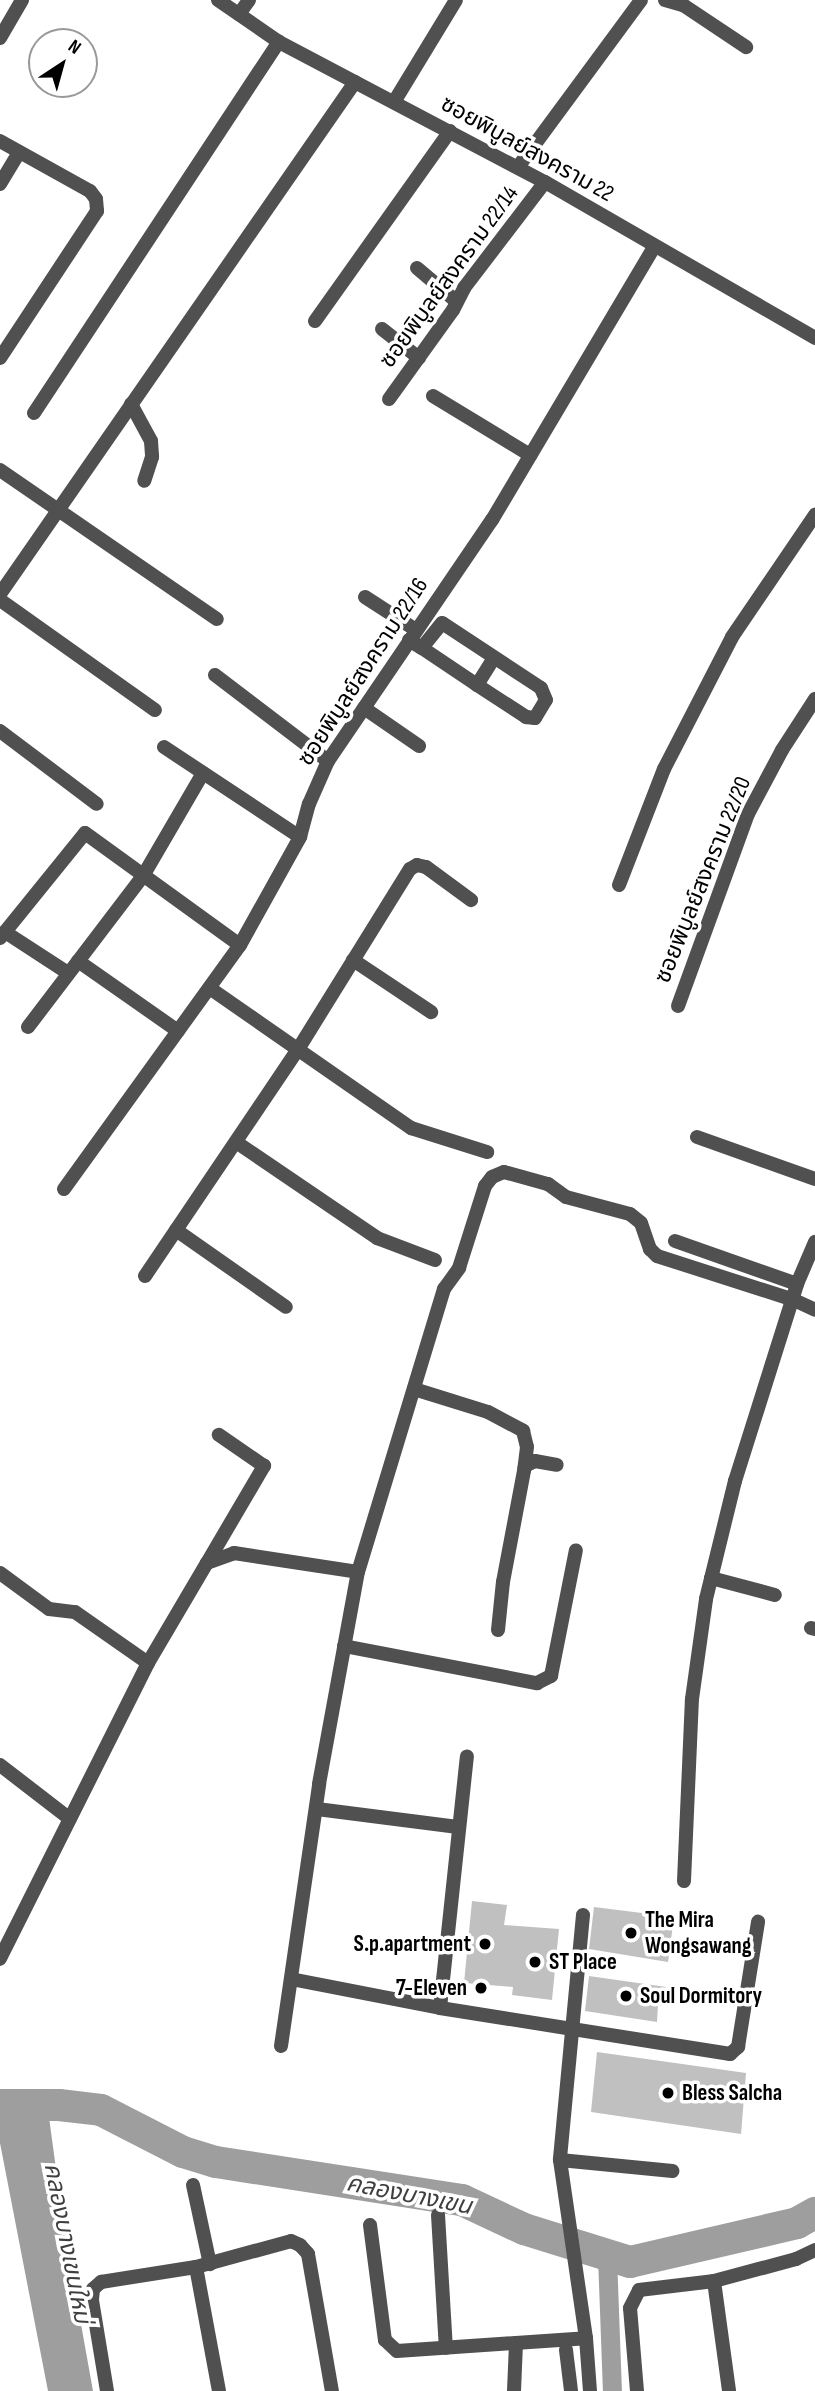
<!DOCTYPE html>
<meta charset="utf-8">
<style>
body{margin:0}
#map{position:relative;width:815px;height:2391px;overflow:hidden;background:#fff;font-family:"Sofia Sans Condensed","Noto Sans Thai",sans-serif}
div>[style]{position:absolute}
[style*='--x']{left:calc(var(--x)*1px);top:calc(var(--y)*1px);width:calc(var(--w)*1px);rotate:calc(var(--a)*1deg)}
.water>*{inset:0;background:#9e9e9e}
.canal>*{height:19px;margin:-9.5px;padding:0 9.5px;transform-origin:9.5px;border-radius:9.5px;background:#9e9e9e}
.river>*{height:32px;margin:-16px;padding:0 16px;transform-origin:16px;border-radius:16px;background:#9e9e9e}
.building>*{inset:0;background:#c0c0c0}
.minor>*{height:14px;margin:-7px;padding:0 7px;transform-origin:7px;border-radius:7px;background:#505050}
.dots>*{width:19px;height:19px;translate:-50% -50%;box-sizing:border-box;border:4px solid #fff;border-radius:50%}
span{translate:-50% -50%;white-space:nowrap;text-align:center;line-height:1.15;-webkit-text-stroke:7px #fff;paint-order:stroke}
.street-label{font-size:23px;color:#000}
.poi-label{font-size:23px;color:#000;font-weight:700}
.left{translate:0 -50%;text-align:left}
.right{translate:-100% -50%;text-align:right}
.water-label{font-size:24px;color:#3f3f3f;font-style:italic}
.north{position:absolute;left:28px;top:28px;width:70px;height:70px;box-sizing:border-box;background:#fff;border:2px solid #999;border-radius:50%;rotate:36deg;font-size:19px;font-weight:700;line-height:28px;text-align:center;color:#000}
.north::after{content:'';display:block;margin:auto;width:24px;height:32px;background:#000;clip-path:polygon(50% 0,100% 100%,50% 72%,0 100%)}
</style>
<div id="map">
<div class="water">
<i style="clip-path:polygon(48px 2110px,65px 2235px,93px 2391px,48px 2391px,0 2143px,0 2111px)"></i>
</div>
<div class="canal">
<i style="--x:607;--y:2256;--w:135;--a:87.9"></i>
</div>
<div class="river">
<i style="--x:0;--y:2105;--w:59;--a:0"></i>
<i style="--x:59;--y:2105;--w:42;--a:6.8"></i>
<i style="--x:101;--y:2110;--w:92;--a:27.1"></i>
<i style="--x:183;--y:2152;--w:34;--a:17"></i>
<i style="--x:216;--y:2162;--w:249;--a:8.8"></i>
<i style="--x:462;--y:2200;--w:68;--a:25.1"></i>
<i style="--x:524;--y:2229;--w:111;--a:17.3"></i>
<i style="--x:630;--y:2262;--w:171;--a:-13.1"></i>
<i style="--x:797;--y:2223;--w:21;--a:-29"></i>
</div>
<div class="building">
<i style="clip-path:polygon(472px 1901px,507px 1905px,504px 1925px,559px 1929px,552px 2000px,512px 1995px,513px 1987px,464px 1983px)"></i>
<i style="clip-path:polygon(594px 1907px,674px 1917px,668px 1962px,589px 1949px)"></i>
<i style="clip-path:polygon(589px 1976px,666px 1987px,664px 2006px,658px 2005px,657px 2022px,585px 2011px)"></i>
<i style="clip-path:polygon(597px 2052px,746px 2073px,741px 2134px,591px 2112px)"></i>
</div>
<div class="minor">
<i style="--x:218;--y:0;--w:74;--a:34.5"></i>
<i style="--x:279;--y:42;--w:301;--a:27.8"></i>
<i style="--x:545;--y:182;--w:312;--a:30"></i>
<i style="--x:665;--y:0;--w:19;--a:16"></i>
<i style="--x:683;--y:5;--w:76;--a:33.7"></i>
<i style="--x:239;--y:14;--w:17;--a:-54"></i>
<i style="--x:0;--y:38;--w:44;--a:-59.9"></i>
<i style="--x:394;--y:102;--w:119;--a:-58.7"></i>
<i style="--x:0;--y:141;--w:103;--a:29.1"></i>
<i style="--x:90;--y:191;--w:10;--a:53"></i>
<i style="--x:96;--y:199;--w:12;--a:85"></i>
<i style="--x:97;--y:211;--w:176;--a:123.4"></i>
<i style="--x:518;--y:167;--w:207;--a:-53.6"></i>
<i style="--x:0;--y:184;--w:37;--a:-59"></i>
<i style="--x:417;--y:268;--w:52;--a:40.4"></i>
<i style="--x:315;--y:321;--w:233;--a:-54.6"></i>
<i style="--x:382;--y:329;--w:47;--a:38.1"></i>
<i style="--x:433;--y:396;--w:114;--a:31.3"></i>
<i style="--x:389;--y:399;--w:110;--a:-54.3"></i>
<i style="--x:453;--y:310;--w:25;--a:-63"></i>
<i style="--x:464;--y:288;--w:133;--a:-52.6"></i>
<i style="--x:131;--y:404;--w:42;--a:61.6"></i>
<i style="--x:151;--y:441;--w:16;--a:86"></i>
<i style="--x:152;--y:457;--w:25;--a:108"></i>
<i style="--x:34;--y:413;--w:445;--a:-56.6"></i>
<i style="--x:0;--y:470;--w:263;--a:34.5"></i>
<i style="--x:0;--y:594;--w:623;--a:-55.26"></i>
<i style="--x:365;--y:597;--w:61;--a:32.9"></i>
<i style="--x:0;--y:600;--w:190;--a:35.4"></i>
<i style="--x:409;--y:640;--w:15;--a:32"></i>
<i style="--x:422;--y:648;--w:66;--a:33.9"></i>
<i style="--x:477;--y:685;--w:59;--a:33.1"></i>
<i style="--x:526;--y:717;--w:9;--a:6"></i>
<i style="--x:535;--y:718;--w:21;--a:-59"></i>
<i style="--x:546;--y:700;--w:13;--a:-113"></i>
<i style="--x:541;--y:688;--w:118;--a:-146.7"></i>
<i style="--x:442;--y:623;--w:32;--a:129"></i>
<i style="--x:215;--y:675;--w:142;--a:37.3"></i>
<i style="--x:477;--y:685;--w:32;--a:-58"></i>
<i style="--x:364;--y:708;--w:67;--a:34.6"></i>
<i style="--x:0;--y:731;--w:121;--a:37"></i>
<i style="--x:164;--y:747;--w:163;--a:33.5"></i>
<i style="--x:619;--y:885;--w:124;--a:-68.8"></i>
<i style="--x:664;--y:769;--w:148;--a:-62.7"></i>
<i style="--x:732;--y:637;--w:148;--a:-55.8"></i>
<i style="--x:5;--y:932;--w:75;--a:33.1"></i>
<i style="--x:0;--y:938;--w:135;--a:-51"></i>
<i style="--x:85;--y:833;--w:191;--a:35.9"></i>
<i style="--x:353;--y:960;--w:94;--a:33.7"></i>
<i style="--x:78;--y:961;--w:122;--a:35"></i>
<i style="--x:211;--y:989;--w:244;--a:34.8"></i>
<i style="--x:411;--y:1128;--w:80;--a:17.5"></i>
<i style="--x:678;--y:1006;--w:204;--a:-70"></i>
<i style="--x:748;--y:814;--w:72;--a:-62"></i>
<i style="--x:782;--y:750;--w:61;--a:-57.1"></i>
<i style="--x:28;--y:1027;--w:190;--a:-52.7"></i>
<i style="--x:143;--y:876;--w:119;--a:-59.8"></i>
<i style="--x:697;--y:1137;--w:125;--a:19.6"></i>
<i style="--x:236;--y:1142;--w:171;--a:34.2"></i>
<i style="--x:377;--y:1238;--w:62;--a:20.8"></i>
<i style="--x:64;--y:1189;--w:301;--a:-54.2"></i>
<i style="--x:240;--y:945;--w:124;--a:-60.9"></i>
<i style="--x:300;--y:837;--w:34;--a:-75"></i>
<i style="--x:309;--y:804;--w:47;--a:-66.2"></i>
<i style="--x:328;--y:761;--w:292;--a:-55.8"></i>
<i style="--x:492;--y:520;--w:317;--a:-59.3"></i>
<i style="--x:176;--y:1230;--w:134;--a:35"></i>
<i style="--x:675;--y:1241;--w:129;--a:19.4"></i>
<i style="--x:145;--y:1276;--w:272;--a:-56"></i>
<i style="--x:297;--y:1051;--w:214;--a:-58.2"></i>
<i style="--x:410;--y:869;--w:8;--a:-30"></i>
<i style="--x:417;--y:865;--w:9;--a:13"></i>
<i style="--x:426;--y:867;--w:56;--a:36.3"></i>
<i style="--x:414;--y:1389;--w:77;--a:17.3"></i>
<i style="--x:488;--y:1412;--w:40;--a:28"></i>
<i style="--x:523;--y:1431;--w:16;--a:76"></i>
<i style="--x:527;--y:1447;--w:23;--a:97"></i>
<i style="--x:207;--y:1563;--w:113;--a:-59.6"></i>
<i style="--x:264;--y:1466;--w:55;--a:-145.4"></i>
<i style="--x:0;--y:1573;--w:61;--a:36.3"></i>
<i style="--x:49;--y:1609;--w:26;--a:7"></i>
<i style="--x:75;--y:1612;--w:89;--a:34.9"></i>
<i style="--x:148;--y:1663;--w:331;--a:116.6"></i>
<i style="--x:711;--y:1578;--w:66;--a:14.9"></i>
<i style="--x:811;--y:1628;--w:4;--a:14"></i>
<i style="--x:498;--y:1630;--w:48;--a:-84.1"></i>
<i style="--x:503;--y:1582;--w:118;--a:-79.3"></i>
<i style="--x:525;--y:1466;--w:11;--a:-27"></i>
<i style="--x:535;--y:1461;--w:22;--a:10"></i>
<i style="--x:344;--y:1646;--w:197;--a:10.9"></i>
<i style="--x:537;--y:1683;--w:16;--a:-27"></i>
<i style="--x:551;--y:1676;--w:128;--a:-78.8"></i>
<i style="--x:148;--y:1663;--w:116;--a:-59.5"></i>
<i style="--x:207;--y:1563;--w:29;--a:-20"></i>
<i style="--x:234;--y:1553;--w:125;--a:8.7"></i>
<i style="--x:0;--y:1765;--w:88;--a:37.6"></i>
<i style="--x:317;--y:1809;--w:142;--a:7.3"></i>
<i style="--x:684;--y:1881;--w:182;--a:-87.5"></i>
<i style="--x:692;--y:1699;--w:101;--a:-82"></i>
<i style="--x:706;--y:1599;--w:122;--a:-76.2"></i>
<i style="--x:735;--y:1481;--w:207;--a:-72.5"></i>
<i style="--x:797;--y:1284;--w:46;--a:-66.8"></i>
<i style="--x:583;--y:1915;--w:246;--a:95.4"></i>
<i style="--x:560;--y:2160;--w:180;--a:81.7"></i>
<i style="--x:586;--y:2338;--w:53;--a:85.7"></i>
<i style="--x:291;--y:1979;--w:152;--a:11"></i>
<i style="--x:440;--y:2008;--w:294;--a:9"></i>
<i style="--x:730;--y:2054;--w:11;--a:-41"></i>
<i style="--x:738;--y:2047;--w:127;--a:-80.9"></i>
<i style="--x:440;--y:2008;--w:253;--a:-83.9"></i>
<i style="--x:281;--y:2046;--w:265;--a:-81.7"></i>
<i style="--x:319;--y:1784;--w:216;--a:-79.6"></i>
<i style="--x:358;--y:1572;--w:296;--a:-73.1"></i>
<i style="--x:444;--y:1289;--w:26;--a:-54"></i>
<i style="--x:459;--y:1268;--w:86;--a:-72.4"></i>
<i style="--x:485;--y:1186;--w:11;--a:-52"></i>
<i style="--x:492;--y:1177;--w:13;--a:-23"></i>
<i style="--x:504;--y:1172;--w:46;--a:15.3"></i>
<i style="--x:548;--y:1184;--w:22;--a:36"></i>
<i style="--x:566;--y:1197;--w:66;--a:14.9"></i>
<i style="--x:630;--y:1214;--w:14;--a:39"></i>
<i style="--x:641;--y:1223;--w:28;--a:71"></i>
<i style="--x:650;--y:1249;--w:10;--a:45"></i>
<i style="--x:657;--y:1256;--w:144;--a:17.8"></i>
<i style="--x:794;--y:1300;--w:23;--a:25"></i>
<i style="--x:560;--y:2160;--w:113;--a:5.6"></i>
<i style="--x:193;--y:2185;--w:81;--a:77.9"></i>
<i style="--x:438;--y:2215;--w:133;--a:86.6"></i>
<i style="--x:370;--y:2225;--w:116;--a:82.6"></i>
<i style="--x:385;--y:2340;--w:16;--a:43"></i>
<i style="--x:397;--y:2351;--w:189;--a:-3.9"></i>
<i style="--x:196;--y:2267;--w:126;--a:79.5"></i>
<i style="--x:714;--y:2281;--w:111;--a:82.2"></i>
<i style="--x:566;--y:2350;--w:41;--a:83"></i>
<i style="--x:107;--y:2391;--w:92;--a:-99.4"></i>
<i style="--x:92;--y:2300;--w:11;--a:-85"></i>
<i style="--x:93;--y:2289;--w:11;--a:-41"></i>
<i style="--x:101;--y:2282;--w:96;--a:-9"></i>
<i style="--x:196;--y:2267;--w:98;--a:-15.3"></i>
<i style="--x:291;--y:2241;--w:10;--a:24"></i>
<i style="--x:300;--y:2245;--w:12;--a:48"></i>
<i style="--x:308;--y:2254;--w:139;--a:80.1"></i>
<i style="--x:514;--y:2391;--w:48;--a:-87.6"></i>
<i style="--x:637;--y:2391;--w:83;--a:-94.8"></i>
<i style="--x:630;--y:2308;--w:20;--a:-63"></i>
<i style="--x:639;--y:2290;--w:76;--a:-6.8"></i>
<i style="--x:714;--y:2281;--w:85;--a:-15"></i>
<i style="--x:796;--y:2259;--w:21;--a:-25"></i>
</div>
<div class="dots">
<i style="left:631px;top:1933px;background:#000"></i>
<i style="left:485px;top:1944px;background:#000"></i>
<i style="left:535px;top:1962px;background:#000"></i>
<i style="left:481px;top:1988px;background:#000"></i>
<i style="left:626px;top:1996px;background:#000"></i>
<i style="left:668px;top:2093px;background:#000"></i>
</div>
<div class="street-label">
<span style="left:527px;top:149px;rotate:29deg">ซอยพิบูลย์สงคราม 22</span>
<span style="left:449px;top:277px;rotate:-54deg">ซอยพิบูลย์สงคราม 22/14</span>
<span style="left:363px;top:672px;rotate:-57deg">ซอยพิบูลย์สงคราม 22/16</span>
<span style="left:703px;top:880px;rotate:-68deg">ซอยพิบูลย์สงคราม 22/20</span>
</div>
<div class="poi-label">
<span class="left" style="left:645px;top:1933px">The Mira<br>Wongsawang</span>
<span class="right" style="left:471px;top:1944px">S.p.apartment</span>
<span class="left" style="left:549px;top:1962px">ST Place</span>
<span class="right" style="left:467px;top:1988px">7-Eleven</span>
<span class="left" style="left:640px;top:1996px">Soul Dormitory</span>
<span class="left" style="left:682px;top:2093px">Bless Salcha</span>
</div>
<div class="water-label">
<span style="left:409px;top:2195px;rotate:11deg">คลองบางเขน</span>
<span style="left:67px;top:2243px;rotate:79deg">คลองบางเขนใหม่</span>
</div>
<div class="north">N</div>
</div>
